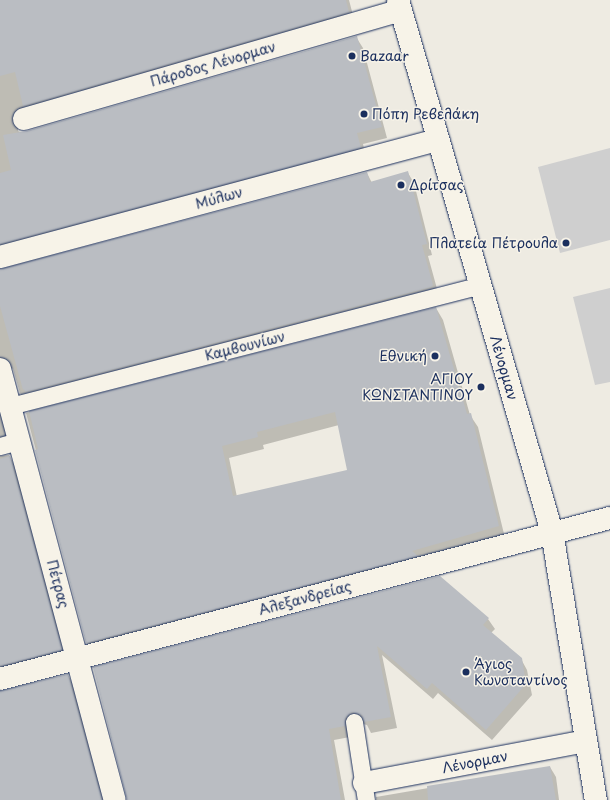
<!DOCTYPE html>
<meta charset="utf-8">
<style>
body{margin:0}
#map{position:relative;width:610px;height:800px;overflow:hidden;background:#eeebe2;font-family:"Playpen Sans",sans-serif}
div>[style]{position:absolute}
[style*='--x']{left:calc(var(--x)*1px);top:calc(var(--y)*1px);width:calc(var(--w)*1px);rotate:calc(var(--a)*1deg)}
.green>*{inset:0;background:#cfcfcf}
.shadow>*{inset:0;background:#0003}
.building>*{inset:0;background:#babdc2}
.roads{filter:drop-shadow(0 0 1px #1b2f5e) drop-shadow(0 0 1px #1b2f5e)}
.lane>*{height:17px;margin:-8.5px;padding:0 8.5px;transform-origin:8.5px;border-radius:8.5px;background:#f7f3e8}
.street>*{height:22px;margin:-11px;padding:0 11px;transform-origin:11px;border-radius:11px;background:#f7f3e8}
.secondary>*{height:22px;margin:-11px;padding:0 11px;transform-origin:11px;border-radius:11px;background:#f7f3e8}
.dots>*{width:11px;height:11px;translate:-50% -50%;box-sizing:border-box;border:2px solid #f7f3e8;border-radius:50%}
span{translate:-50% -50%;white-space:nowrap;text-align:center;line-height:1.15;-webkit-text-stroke:3px #f7f3e8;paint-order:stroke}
.poi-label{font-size:14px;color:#1b2f5e}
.left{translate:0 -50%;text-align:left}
.right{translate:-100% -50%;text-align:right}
.street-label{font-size:14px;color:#1b2f5e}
</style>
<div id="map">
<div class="green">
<i style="clip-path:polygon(610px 148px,610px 240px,560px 253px,538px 167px)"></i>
<i style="clip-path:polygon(610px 288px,610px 382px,595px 385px,573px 297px)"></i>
</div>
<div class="shadow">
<i style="clip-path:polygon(0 0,349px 0,355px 23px,18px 127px,18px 131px,20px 132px,28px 132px,356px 37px,363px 48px,387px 138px,363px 144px,366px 158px,0 257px)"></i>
<i style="clip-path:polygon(367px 173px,372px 183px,408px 173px,414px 183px,432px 255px,428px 256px,439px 296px,27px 404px,20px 393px,13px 369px,10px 367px,0 369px,0 270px)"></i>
<i style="clip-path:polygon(evenodd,436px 308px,443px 320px,470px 415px,478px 427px,505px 538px,94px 656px,87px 643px,26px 413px,436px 308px,339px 425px,348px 471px,237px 497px,229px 458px,264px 449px,263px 445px,339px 425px)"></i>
<i style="clip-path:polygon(0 408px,10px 445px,0 449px)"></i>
<i style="clip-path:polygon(9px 455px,15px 466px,67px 660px,0 679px,0 456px)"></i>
<i style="clip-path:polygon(488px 619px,495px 629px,491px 633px,521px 659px,527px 670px,532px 695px,492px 740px,438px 693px,433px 699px,382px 655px,397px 728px,371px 733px,367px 725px,359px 723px,350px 737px,334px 740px,345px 800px,128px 800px,94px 668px)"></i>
<i style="clip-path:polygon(68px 675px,74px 686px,105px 800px,0 800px,0 692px)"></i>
<i style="clip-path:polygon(550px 767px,556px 777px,559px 800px,376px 800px,376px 797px)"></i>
</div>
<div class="building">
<i style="clip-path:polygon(0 0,346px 0,349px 12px,23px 106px,15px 72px,0 76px)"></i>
<i style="clip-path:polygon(357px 36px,382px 127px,357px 133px,361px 148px,0 244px,0 173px,11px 170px,3px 135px,27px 131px)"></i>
<i style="clip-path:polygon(408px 171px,427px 244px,422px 245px,433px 285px,431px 287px,25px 392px,24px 389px,23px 390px,0 306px,0 269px,367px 172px,370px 182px)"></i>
<i style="clip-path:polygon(evenodd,436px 307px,467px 414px,471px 413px,499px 526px,412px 551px,418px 556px,86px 643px,35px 450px,38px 449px,29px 411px,436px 307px,335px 412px,347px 470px,233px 496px,222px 446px,258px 437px,257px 432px,335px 412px)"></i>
<i style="clip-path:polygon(10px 456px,62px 650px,0 666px,0 459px)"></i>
<i style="clip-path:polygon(440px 576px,489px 618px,483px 625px,522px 658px,526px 684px,486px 730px,432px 683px,427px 689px,377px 646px,391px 717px,364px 722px,362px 715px,352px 712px,345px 718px,345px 726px,329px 729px,341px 800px,127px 800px,93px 667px)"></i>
<i style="clip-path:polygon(68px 674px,102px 800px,0 800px,0 691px)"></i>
<i style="clip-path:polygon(550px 766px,556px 800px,428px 800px,427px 786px)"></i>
</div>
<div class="roads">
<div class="lane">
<i style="--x:10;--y:406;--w:485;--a:-14.4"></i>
<i style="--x:0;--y:446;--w:20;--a:-15"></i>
<i style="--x:354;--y:722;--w:79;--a:81.3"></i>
</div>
<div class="street">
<i style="--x:24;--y:119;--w:392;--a:-16.1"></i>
<i style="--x:0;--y:257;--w:453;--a:-15"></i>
<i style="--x:364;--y:783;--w:226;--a:-10.7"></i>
</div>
<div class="secondary">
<i style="--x:398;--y:0;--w:554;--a:73.86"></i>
<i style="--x:552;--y:532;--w:272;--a:80.7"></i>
<i style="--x:0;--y:369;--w:446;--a:75.1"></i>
<i style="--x:0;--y:679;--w:631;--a:-14.79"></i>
</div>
</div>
<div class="dots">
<i style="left:352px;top:56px;background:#1b2f5e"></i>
<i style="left:364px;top:114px;background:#1b2f5e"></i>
<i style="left:401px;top:185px;background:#1b2f5e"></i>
<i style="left:566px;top:243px;background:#1b2f5e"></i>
<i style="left:435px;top:356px;background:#1b2f5e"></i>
<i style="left:481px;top:387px;background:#1b2f5e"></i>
<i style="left:466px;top:672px;background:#1b2f5e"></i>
</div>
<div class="poi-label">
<span class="left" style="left:360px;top:56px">Bazaar</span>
<span class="left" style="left:372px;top:114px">Πόπη Ρεβελάκη</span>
<span class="left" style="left:409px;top:185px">Δρίτσας</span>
<span class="right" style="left:558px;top:243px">Πλατεία Πέτρουλα</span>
<span class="right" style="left:427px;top:356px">Εθνική</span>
<span class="right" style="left:473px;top:387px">ΑΓΙΟΥ<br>ΚΩΝΣΤΑΝΤΙΝΟΥ</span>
<span class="left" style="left:474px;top:672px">Άγιος<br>Κωνσταντίνος</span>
</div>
<div class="street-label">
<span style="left:213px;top:64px;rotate:-16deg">Πάροδος Λένορμαν</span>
<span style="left:219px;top:198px;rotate:-15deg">Μύλων</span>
<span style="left:245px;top:346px;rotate:-14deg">Καμβουνίων</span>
<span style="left:504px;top:368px;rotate:74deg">Λένορμαν</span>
<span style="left:58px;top:584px;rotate:75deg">Πέτρας</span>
<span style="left:305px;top:598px;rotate:-15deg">Αλεξανδρείας</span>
<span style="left:475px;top:762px;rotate:-11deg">Λένορμαν</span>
</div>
</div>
